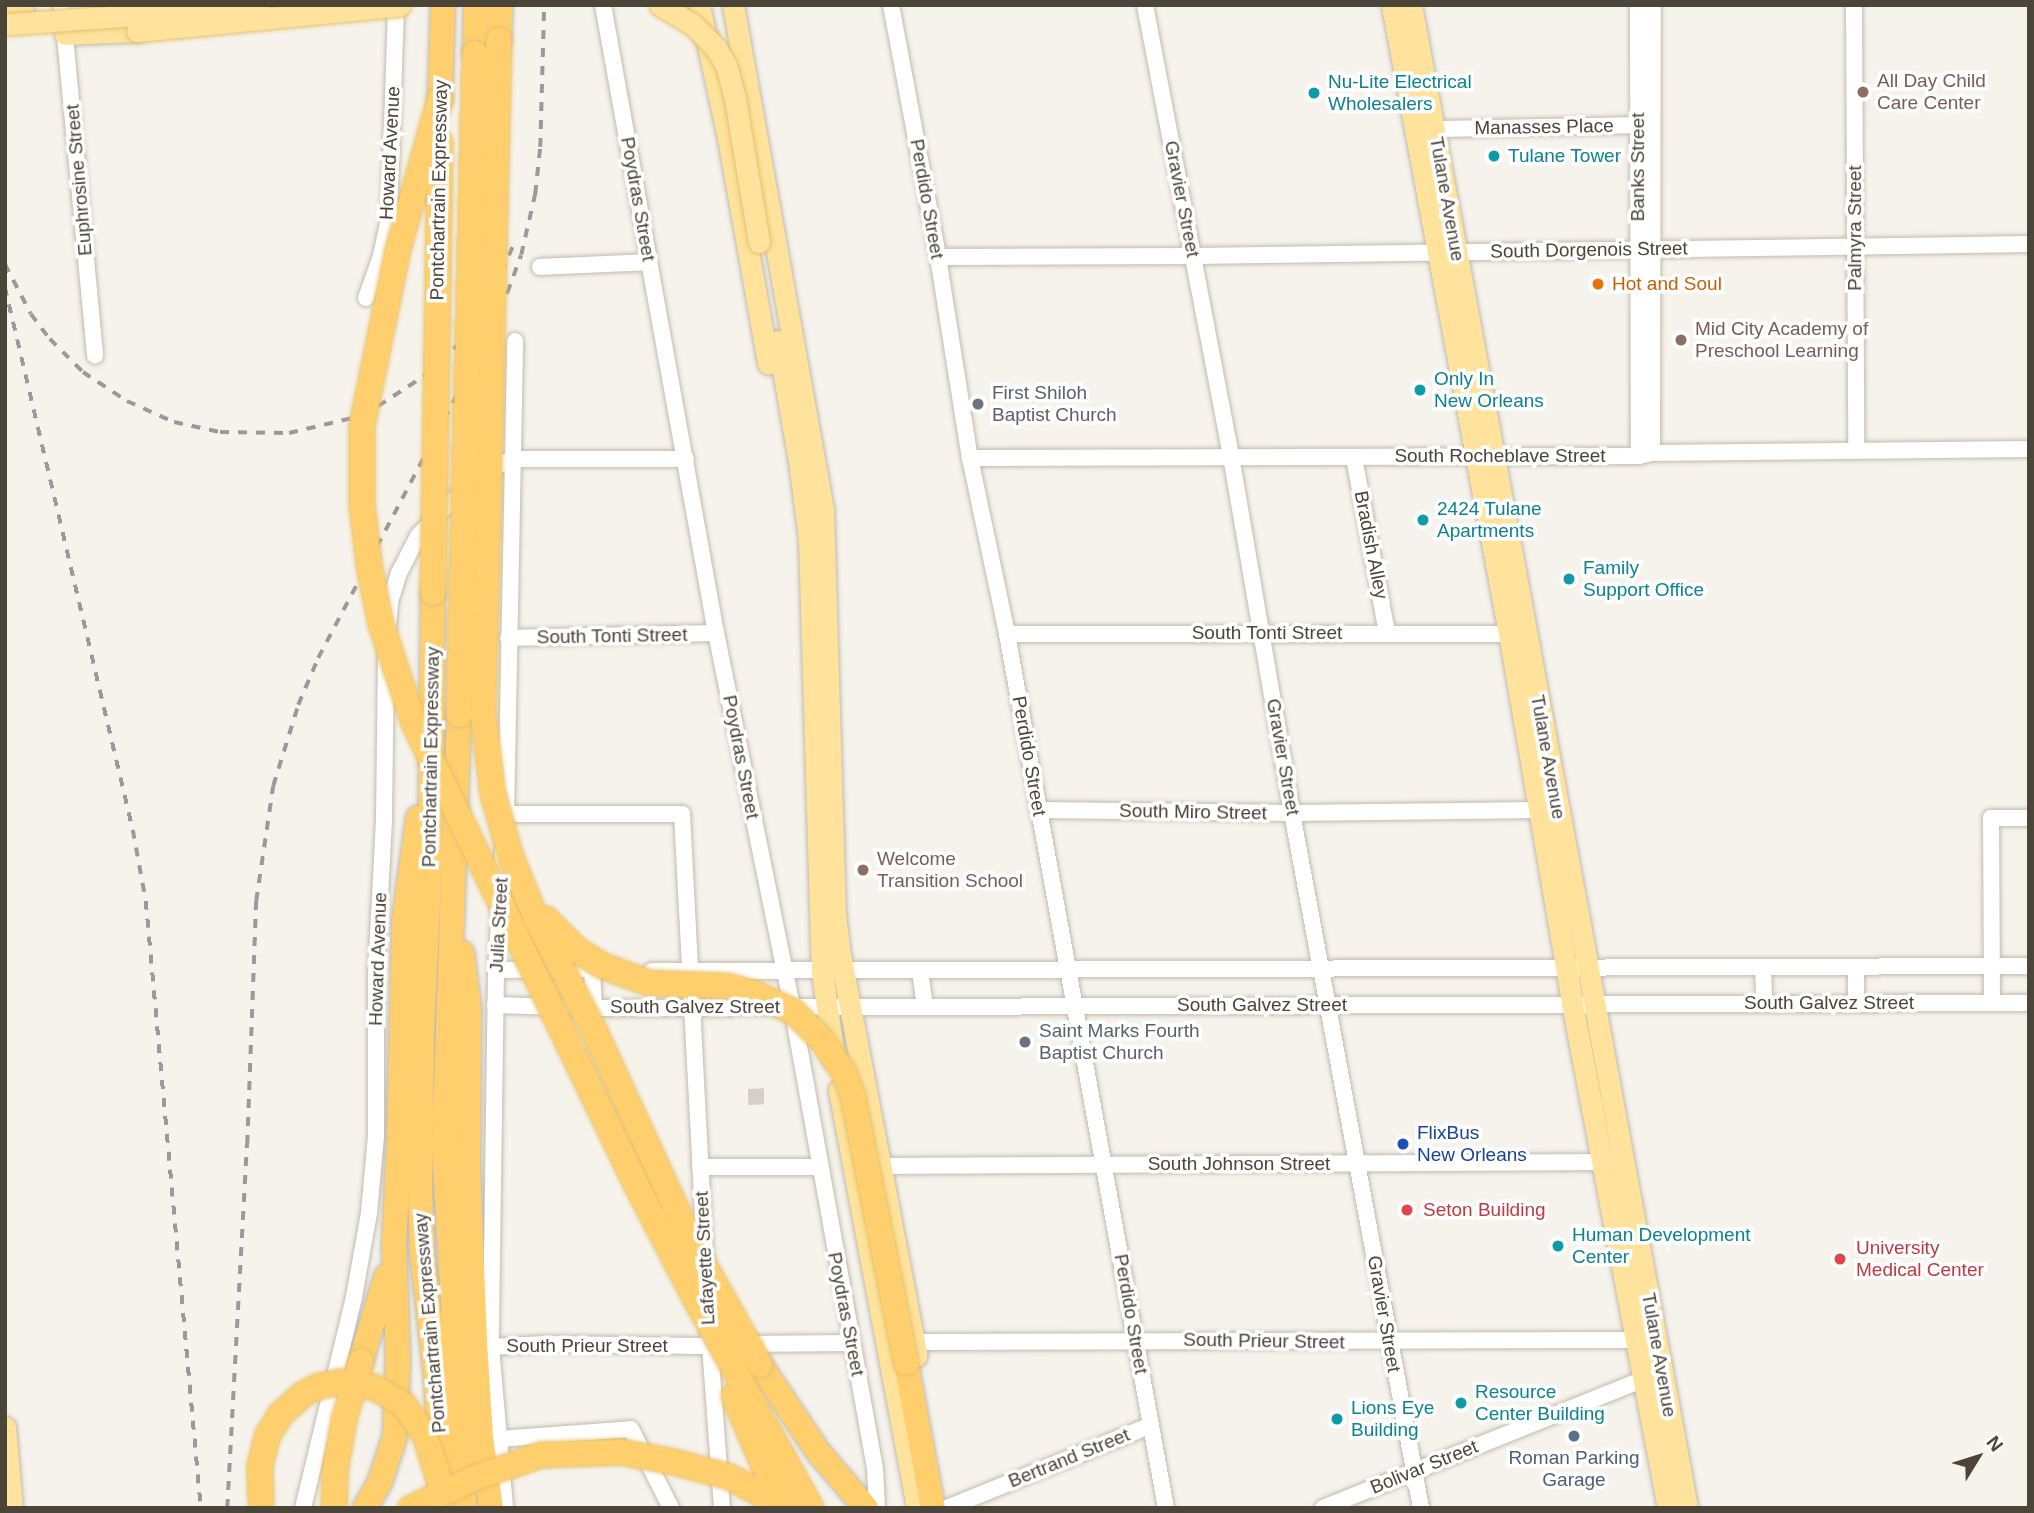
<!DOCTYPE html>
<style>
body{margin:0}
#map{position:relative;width:2034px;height:1513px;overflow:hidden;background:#f6f3ec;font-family:Arial,sans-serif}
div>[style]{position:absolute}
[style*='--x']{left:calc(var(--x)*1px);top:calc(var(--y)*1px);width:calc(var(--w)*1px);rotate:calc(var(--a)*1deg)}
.minor-tunnel>*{height:16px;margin-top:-8px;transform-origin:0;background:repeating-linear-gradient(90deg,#d4d0c8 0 16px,transparent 0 24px)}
.roads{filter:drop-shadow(0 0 2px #c2bbae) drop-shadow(0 0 2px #c2bbae)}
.minor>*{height:16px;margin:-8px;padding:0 8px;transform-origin:8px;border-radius:8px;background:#fff}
.major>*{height:21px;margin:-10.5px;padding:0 10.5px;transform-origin:10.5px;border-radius:10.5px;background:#ffe39c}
.highway>*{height:24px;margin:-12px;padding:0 12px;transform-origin:12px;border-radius:12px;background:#ffcf6e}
.rail>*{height:3.5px;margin-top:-1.75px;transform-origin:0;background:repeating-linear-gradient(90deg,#9a9a9a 0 9px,transparent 0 18px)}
.bridges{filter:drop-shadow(0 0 2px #e6c16a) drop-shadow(0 0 2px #e6c16a)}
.major-bridge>*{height:21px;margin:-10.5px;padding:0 10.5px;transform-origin:10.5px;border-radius:10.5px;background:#ffe39c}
.highway-bridge>*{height:24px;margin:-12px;padding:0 12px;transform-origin:12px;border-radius:12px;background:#ffcf6e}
.dots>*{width:19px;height:19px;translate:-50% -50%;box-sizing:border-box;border:4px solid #fff;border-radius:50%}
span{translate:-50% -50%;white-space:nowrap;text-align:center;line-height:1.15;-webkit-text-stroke:7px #fff;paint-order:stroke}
.education-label{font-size:19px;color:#785e54}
.left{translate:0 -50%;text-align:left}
.culture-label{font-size:19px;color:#0d838f}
.street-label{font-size:19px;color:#4b4439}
.food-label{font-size:19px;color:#c56008}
.worship-label{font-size:19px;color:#5b616d}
.transit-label{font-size:19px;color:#164399}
.health-label{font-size:19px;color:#be3a42}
.service-label{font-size:19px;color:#4e5e75}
.frame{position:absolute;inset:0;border:7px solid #4b4439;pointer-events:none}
.north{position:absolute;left:1943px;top:1422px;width:70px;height:70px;-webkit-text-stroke:5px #fff;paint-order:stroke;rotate:52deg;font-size:19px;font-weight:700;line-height:28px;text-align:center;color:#4b4439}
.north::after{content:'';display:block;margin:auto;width:24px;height:32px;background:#4b4439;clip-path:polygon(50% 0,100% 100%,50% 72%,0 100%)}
</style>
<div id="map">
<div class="minor-tunnel">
<i style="--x:748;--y:1097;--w:20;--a:-3"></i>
</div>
<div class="roads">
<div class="minor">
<i style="--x:62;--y:5;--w:352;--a:84.6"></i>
<i style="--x:603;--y:5;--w:638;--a:79.8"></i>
<i style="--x:716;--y:633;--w:382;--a:78.5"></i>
<i style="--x:792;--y:1007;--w:469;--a:79.8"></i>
<i style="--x:875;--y:1469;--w:39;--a:87"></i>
<i style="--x:891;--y:5;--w:256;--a:79.4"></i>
<i style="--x:938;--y:257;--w:204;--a:81"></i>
<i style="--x:970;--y:458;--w:180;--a:78.1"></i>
<i style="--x:1007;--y:634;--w:888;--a:79.69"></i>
<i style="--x:1145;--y:5;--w:459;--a:79.2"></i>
<i style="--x:1231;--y:456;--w:362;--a:80.3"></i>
<i style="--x:1292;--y:813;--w:707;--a:79.48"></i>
<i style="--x:1638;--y:5;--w:451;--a:89.9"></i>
<i style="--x:1854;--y:5;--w:445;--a:89.7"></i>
<i style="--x:1435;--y:129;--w:214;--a:-1.1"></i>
<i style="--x:938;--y:257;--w:256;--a:-0.2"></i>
<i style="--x:1194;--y:256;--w:835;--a:-0.82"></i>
<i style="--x:540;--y:267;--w:109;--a:-2.6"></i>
<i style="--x:366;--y:298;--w:45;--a:-70.3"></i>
<i style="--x:381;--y:256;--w:39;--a:-78"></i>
<i style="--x:389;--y:218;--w:213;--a:-88.1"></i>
<i style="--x:1652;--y:453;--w:448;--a:-89.9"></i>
<i style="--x:970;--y:458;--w:669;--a:-0.17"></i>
<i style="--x:1639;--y:456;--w:13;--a:-13"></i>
<i style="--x:1652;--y:453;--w:377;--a:-0.6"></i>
<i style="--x:1354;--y:458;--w:178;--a:79.3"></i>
<i style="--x:388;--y:627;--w:25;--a:-85"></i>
<i style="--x:390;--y:602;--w:30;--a:-73"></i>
<i style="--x:399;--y:573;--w:42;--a:-62.8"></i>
<i style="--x:418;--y:536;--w:45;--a:-46.8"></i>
<i style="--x:449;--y:503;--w:63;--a:-37.2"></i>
<i style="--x:499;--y:465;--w:14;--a:-25"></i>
<i style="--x:512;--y:459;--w:174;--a:0"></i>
<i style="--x:1007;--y:634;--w:510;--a:0"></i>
<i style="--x:508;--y:638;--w:208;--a:-1.4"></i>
<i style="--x:1038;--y:810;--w:254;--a:0.7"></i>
<i style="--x:1292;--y:813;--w:256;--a:-0.7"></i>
<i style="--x:506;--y:814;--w:176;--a:0"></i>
<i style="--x:682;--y:814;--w:447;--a:87"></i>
<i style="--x:506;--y:817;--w:476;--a:-88.9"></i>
<i style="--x:503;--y:850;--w:120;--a:93.3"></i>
<i style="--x:496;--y:970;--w:377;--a:90.8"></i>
<i style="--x:491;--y:1347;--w:162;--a:85"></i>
<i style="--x:1763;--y:967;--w:35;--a:88"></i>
<i style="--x:496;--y:970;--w:109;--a:-0.5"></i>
<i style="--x:592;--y:970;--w:38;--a:87"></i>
<i style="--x:652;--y:971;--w:1377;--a:-0.21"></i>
<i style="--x:920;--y:971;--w:35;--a:82"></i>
<i style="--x:1856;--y:1003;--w:36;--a:-90"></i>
<i style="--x:1992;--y:1003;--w:185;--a:-90.3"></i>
<i style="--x:1991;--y:818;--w:38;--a:0"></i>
<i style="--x:495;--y:1005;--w:99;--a:1.7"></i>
<i style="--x:594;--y:1008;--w:1435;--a:-0.2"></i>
<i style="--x:871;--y:1166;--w:740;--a:-0.31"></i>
<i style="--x:700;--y:1167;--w:118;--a:0"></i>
<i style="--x:709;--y:1332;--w:176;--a:85.8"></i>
<i style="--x:914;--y:1342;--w:733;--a:-0.16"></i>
<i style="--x:741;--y:1344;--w:110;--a:-0.5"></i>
<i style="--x:491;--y:1347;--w:53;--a:-3.2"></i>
<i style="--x:544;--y:1344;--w:175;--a:0.7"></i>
<i style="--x:499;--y:1439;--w:132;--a:-4.3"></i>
<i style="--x:631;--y:1429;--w:89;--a:63.1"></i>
<i style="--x:303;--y:1508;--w:217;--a:-76.4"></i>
<i style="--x:354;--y:1297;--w:85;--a:-79.9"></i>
<i style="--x:369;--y:1213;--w:77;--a:-84.8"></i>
<i style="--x:376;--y:1136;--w:163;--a:-90"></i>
<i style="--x:376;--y:973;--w:154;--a:-87"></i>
<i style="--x:384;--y:819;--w:163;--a:-89.3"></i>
<i style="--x:947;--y:1508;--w:220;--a:-22.1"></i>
<i style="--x:1323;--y:1508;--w:344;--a:-21.9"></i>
</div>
<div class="major">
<i style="--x:699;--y:5;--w:136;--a:77.7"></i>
<i style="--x:728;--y:138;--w:229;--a:79.9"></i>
<i style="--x:733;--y:5;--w:513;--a:79.89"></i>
<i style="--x:823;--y:510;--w:404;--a:88.3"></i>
<i style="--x:835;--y:914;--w:35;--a:83"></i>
<i style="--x:839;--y:949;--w:414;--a:79.2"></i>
<i style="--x:1392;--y:5;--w:639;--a:79.45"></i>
<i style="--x:1509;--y:633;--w:375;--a:80.3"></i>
<i style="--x:1572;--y:1003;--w:514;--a:79.24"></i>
<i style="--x:1411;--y:5;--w:1528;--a:79.59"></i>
<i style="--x:5;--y:10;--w:18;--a:-3"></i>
<i style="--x:65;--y:34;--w:72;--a:-2.4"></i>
<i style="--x:778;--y:341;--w:122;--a:80.1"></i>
<i style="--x:799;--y:461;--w:79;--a:82.7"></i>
<i style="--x:809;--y:539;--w:432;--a:88.3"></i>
<i style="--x:822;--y:971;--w:88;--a:82.1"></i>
<i style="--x:839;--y:1090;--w:425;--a:79.4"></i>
<i style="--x:5;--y:1427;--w:81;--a:85.1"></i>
</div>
<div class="highway">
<i style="--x:499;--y:40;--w:35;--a:-88"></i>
<i style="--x:475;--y:53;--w:48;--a:-88.8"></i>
<i style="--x:440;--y:99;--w:94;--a:-88.2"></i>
<i style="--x:433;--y:593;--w:270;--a:90.6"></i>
<i style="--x:430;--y:863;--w:172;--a:92.7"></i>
<i style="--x:422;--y:1035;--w:156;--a:90.7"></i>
<i style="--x:420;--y:1191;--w:61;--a:88.1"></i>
<i style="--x:422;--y:1252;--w:126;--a:83.6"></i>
<i style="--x:436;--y:1377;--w:131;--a:86.9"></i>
<i style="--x:459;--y:715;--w:431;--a:92"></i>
<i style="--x:444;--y:1146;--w:363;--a:86.7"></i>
<i style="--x:462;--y:953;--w:55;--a:82.7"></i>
<i style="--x:469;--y:1008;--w:158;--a:90.4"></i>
<i style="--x:468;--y:1166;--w:176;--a:87.7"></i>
<i style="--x:475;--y:1342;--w:95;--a:86.4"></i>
<i style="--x:481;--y:1437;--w:72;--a:82"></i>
<i style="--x:361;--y:1361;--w:88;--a:-73.4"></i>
<i style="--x:906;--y:1363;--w:147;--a:79.5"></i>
<i style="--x:760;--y:1365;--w:106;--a:56.2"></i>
<i style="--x:819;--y:1453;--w:72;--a:49.5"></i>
<i style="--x:365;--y:1508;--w:30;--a:-60"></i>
<i style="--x:380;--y:1482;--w:48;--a:-71.9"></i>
<i style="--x:395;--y:1436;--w:77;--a:-87.8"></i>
<i style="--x:398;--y:1359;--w:113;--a:-92"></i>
<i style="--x:394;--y:1246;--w:98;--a:-87.1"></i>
<i style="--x:399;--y:1148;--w:226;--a:-88.7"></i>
<i style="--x:404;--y:922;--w:105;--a:-82.3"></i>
</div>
</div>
<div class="rail">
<i style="--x:5;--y:264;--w:56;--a:62.5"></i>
<i style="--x:31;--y:314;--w:31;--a:53"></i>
<i style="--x:50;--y:339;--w:47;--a:45"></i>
<i style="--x:83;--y:372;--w:53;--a:33.4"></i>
<i style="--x:127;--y:401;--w:51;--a:24.1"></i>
<i style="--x:174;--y:422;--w:47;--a:12.3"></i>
<i style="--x:220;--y:432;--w:69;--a:0.8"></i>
<i style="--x:289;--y:433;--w:65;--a:-13.4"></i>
<i style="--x:352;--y:418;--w:29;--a:-25"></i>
<i style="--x:378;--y:406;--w:59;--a:-33.1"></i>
<i style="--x:427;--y:374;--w:50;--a:-43.4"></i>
<i style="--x:463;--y:340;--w:42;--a:-55.6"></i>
<i style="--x:487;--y:305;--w:70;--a:-66.4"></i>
<i style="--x:5;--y:287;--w:558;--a:76.74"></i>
<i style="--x:133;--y:830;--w:72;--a:79.6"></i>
<i style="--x:146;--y:901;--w:609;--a:84.82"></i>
<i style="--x:227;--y:1508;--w:365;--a:-86.9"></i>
<i style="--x:247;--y:1144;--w:243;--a:-87.9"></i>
<i style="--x:256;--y:901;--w:116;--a:-81.6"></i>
<i style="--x:273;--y:786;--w:85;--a:-72.8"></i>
<i style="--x:298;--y:705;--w:51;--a:-66.9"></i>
<i style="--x:318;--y:658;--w:302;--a:-62.2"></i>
<i style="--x:459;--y:391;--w:109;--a:-63.9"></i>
<i style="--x:507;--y:293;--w:40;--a:-69.8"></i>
<i style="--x:521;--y:255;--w:63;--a:-77.1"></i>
<i style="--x:535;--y:194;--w:47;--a:-83.9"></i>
<i style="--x:540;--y:147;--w:142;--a:-88.4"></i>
</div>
<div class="bridges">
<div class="major-bridge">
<i style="--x:660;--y:5;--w:37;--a:31"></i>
<i style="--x:692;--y:24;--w:34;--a:45"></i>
<i style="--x:716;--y:48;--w:20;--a:60"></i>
<i style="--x:726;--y:65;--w:35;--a:75"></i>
<i style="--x:735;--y:99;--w:145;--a:80.5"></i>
<i style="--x:10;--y:24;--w:250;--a:-4.1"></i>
<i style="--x:137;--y:31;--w:264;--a:-5.6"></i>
</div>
<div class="highway-bridge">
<i style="--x:499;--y:40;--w:674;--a:91.36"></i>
<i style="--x:483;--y:714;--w:81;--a:82.9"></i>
<i style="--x:493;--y:794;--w:66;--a:74.1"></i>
<i style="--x:511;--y:857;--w:67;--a:68"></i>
<i style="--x:536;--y:919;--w:125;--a:62.4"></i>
<i style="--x:594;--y:1030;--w:239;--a:65.3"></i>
<i style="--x:694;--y:1247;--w:135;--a:60.8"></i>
<i style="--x:440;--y:99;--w:156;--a:105.6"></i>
<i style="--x:398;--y:249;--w:181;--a:101.5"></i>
<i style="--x:362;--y:426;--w:80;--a:90"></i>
<i style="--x:362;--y:506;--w:64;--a:82.9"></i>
<i style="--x:370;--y:570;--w:55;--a:78.5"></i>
<i style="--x:381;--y:624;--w:104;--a:71.6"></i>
<i style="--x:414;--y:723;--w:514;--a:64.28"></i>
<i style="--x:637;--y:1186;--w:126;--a:62.6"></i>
<i style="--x:695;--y:1298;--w:240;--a:61.1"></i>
<i style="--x:433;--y:593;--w:451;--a:-89.1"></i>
<i style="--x:459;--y:715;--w:662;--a:-88.62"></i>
<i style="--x:546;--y:919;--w:44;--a:45"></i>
<i style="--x:577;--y:950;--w:31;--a:32"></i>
<i style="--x:603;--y:966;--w:49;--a:20.3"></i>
<i style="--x:649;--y:983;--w:78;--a:2.2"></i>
<i style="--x:727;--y:986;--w:28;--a:15"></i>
<i style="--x:754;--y:993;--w:44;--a:25.4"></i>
<i style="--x:794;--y:1012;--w:40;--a:45"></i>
<i style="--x:822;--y:1040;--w:40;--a:56"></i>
<i style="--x:844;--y:1073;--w:26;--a:69"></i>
<i style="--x:853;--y:1097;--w:271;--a:78.7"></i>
<i style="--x:734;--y:1396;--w:122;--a:66.8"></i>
<i style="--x:261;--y:1502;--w:36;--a:-92"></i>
<i style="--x:260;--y:1466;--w:32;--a:-76"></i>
<i style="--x:268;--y:1435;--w:23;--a:-59"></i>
<i style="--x:280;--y:1415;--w:30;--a:-42"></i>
<i style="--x:302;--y:1395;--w:17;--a:-28"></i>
<i style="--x:317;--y:1387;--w:23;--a:-13"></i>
<i style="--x:339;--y:1382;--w:35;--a:8"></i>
<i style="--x:374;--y:1387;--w:35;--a:31"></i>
<i style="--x:404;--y:1405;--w:37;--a:55"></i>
<i style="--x:425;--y:1435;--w:60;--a:72.5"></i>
<i style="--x:334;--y:1508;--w:37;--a:-88"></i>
<i style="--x:335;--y:1471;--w:52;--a:-80"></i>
<i style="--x:344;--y:1420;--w:61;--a:-73.9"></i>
<i style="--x:411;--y:1508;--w:73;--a:-25.2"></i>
<i style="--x:477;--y:1477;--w:68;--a:-19"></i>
<i style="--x:541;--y:1455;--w:80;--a:-2.1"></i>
<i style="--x:621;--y:1452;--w:54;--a:10.7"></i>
<i style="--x:674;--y:1462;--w:58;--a:15"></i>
<i style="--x:730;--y:1477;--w:64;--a:29"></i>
</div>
</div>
<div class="dots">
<i style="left:1863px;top:92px;background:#8d6e63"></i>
<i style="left:1314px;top:93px;background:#0f9aa8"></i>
<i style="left:1494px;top:156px;background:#0f9aa8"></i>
<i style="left:1598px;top:284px;background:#e8710a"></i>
<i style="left:1681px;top:340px;background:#8d6e63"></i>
<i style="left:1420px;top:390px;background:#0f9aa8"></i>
<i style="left:978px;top:404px;background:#6b7280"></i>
<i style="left:1423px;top:520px;background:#0f9aa8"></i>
<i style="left:1569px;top:579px;background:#0f9aa8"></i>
<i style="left:863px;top:870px;background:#8d6e63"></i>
<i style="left:1025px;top:1042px;background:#6b7280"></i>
<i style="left:1403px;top:1144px;background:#1a4fb4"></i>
<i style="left:1407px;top:1210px;background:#e0444e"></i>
<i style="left:1558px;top:1246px;background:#0f9aa8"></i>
<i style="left:1840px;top:1259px;background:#e0444e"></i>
<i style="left:1461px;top:1403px;background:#0f9aa8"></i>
<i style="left:1337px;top:1419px;background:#0f9aa8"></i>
<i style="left:1574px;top:1436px;background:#5c6f8a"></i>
</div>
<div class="education-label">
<span class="left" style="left:1877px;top:92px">All Day Child<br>Care Center</span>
<span class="left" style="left:1695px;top:340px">Mid City Academy of<br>Preschool Learning</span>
<span class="left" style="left:877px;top:870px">Welcome<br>Transition School</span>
</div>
<div class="culture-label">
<span class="left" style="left:1328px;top:93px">Nu-Lite Electrical<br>Wholesalers</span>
<span class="left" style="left:1508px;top:156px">Tulane Tower</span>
<span class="left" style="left:1434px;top:390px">Only In<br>New Orleans</span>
<span class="left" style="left:1437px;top:520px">2424 Tulane<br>Apartments</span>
<span class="left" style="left:1583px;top:579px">Family<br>Support Office</span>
<span class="left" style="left:1572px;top:1246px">Human Development<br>Center</span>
<span class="left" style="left:1475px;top:1403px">Resource<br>Center Building</span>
<span class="left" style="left:1351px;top:1419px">Lions Eye<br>Building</span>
</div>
<div class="street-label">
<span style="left:1544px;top:127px;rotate:-1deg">Manasses Place</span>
<span style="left:390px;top:153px;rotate:-87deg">Howard Avenue</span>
<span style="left:1638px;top:167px;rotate:-90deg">Banks Street</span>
<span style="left:79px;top:180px;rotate:-95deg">Euphrosine Street</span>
<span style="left:439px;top:190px;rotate:-89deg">Pontchartrain Expressway</span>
<span style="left:638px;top:199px;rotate:80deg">Poydras Street</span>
<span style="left:927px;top:199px;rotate:80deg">Perdido Street</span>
<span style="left:1182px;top:199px;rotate:79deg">Gravier Street</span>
<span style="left:1447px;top:199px;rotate:80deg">Tulane Avenue</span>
<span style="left:1855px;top:228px;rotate:-90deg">Palmyra Street</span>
<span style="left:1589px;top:250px;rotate:-1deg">South Dorgenois Street</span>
<span style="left:1500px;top:456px">South Rocheblave Street</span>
<span style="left:1371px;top:545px;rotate:79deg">Bradish Alley</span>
<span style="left:1267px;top:633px">South Tonti Street</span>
<span style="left:612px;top:636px;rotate:-1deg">South Tonti Street</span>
<span style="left:1029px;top:756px;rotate:80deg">Perdido Street</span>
<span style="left:431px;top:757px;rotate:-89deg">Pontchartrain Expressway</span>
<span style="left:741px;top:757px;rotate:79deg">Poydras Street</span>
<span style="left:1283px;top:757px;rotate:80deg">Gravier Street</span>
<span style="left:1548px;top:757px;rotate:80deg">Tulane Avenue</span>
<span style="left:1193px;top:812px;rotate:1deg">South Miro Street</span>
<span style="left:499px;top:925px;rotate:-87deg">Julia Street</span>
<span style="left:378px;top:959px;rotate:-88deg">Howard Avenue</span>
<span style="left:1829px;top:1003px">South Galvez Street</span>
<span style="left:1262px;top:1005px">South Galvez Street</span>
<span style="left:695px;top:1007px">South Galvez Street</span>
<span style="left:1239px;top:1164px">South Johnson Street</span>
<span style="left:705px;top:1258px;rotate:-93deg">Lafayette Street</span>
<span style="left:846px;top:1314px;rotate:79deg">Poydras Street</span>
<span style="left:1131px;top:1314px;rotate:80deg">Perdido Street</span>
<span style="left:1384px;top:1314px;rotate:80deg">Gravier Street</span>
<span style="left:430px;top:1323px;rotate:-95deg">Pontchartrain Expressway</span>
<span style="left:1264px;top:1341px;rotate:1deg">South Prieur Street</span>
<span style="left:587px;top:1346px">South Prieur Street</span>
<span style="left:1659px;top:1355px;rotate:80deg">Tulane Avenue</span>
<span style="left:1069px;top:1458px;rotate:-22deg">Bertrand Street</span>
<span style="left:1424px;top:1467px;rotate:-22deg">Bolivar Street</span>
</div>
<div class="food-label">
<span class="left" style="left:1612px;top:284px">Hot and Soul</span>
</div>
<div class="worship-label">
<span class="left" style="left:992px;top:404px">First Shiloh<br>Baptist Church</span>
<span class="left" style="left:1039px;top:1042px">Saint Marks Fourth<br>Baptist Church</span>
</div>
<div class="transit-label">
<span class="left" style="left:1417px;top:1144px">FlixBus<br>New Orleans</span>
</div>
<div class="health-label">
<span class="left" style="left:1423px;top:1210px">Seton Building</span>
<span class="left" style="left:1856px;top:1259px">University<br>Medical Center</span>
</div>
<div class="service-label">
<span style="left:1574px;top:1469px">Roman Parking<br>Garage</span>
</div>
<div class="frame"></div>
<div class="north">N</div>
</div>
